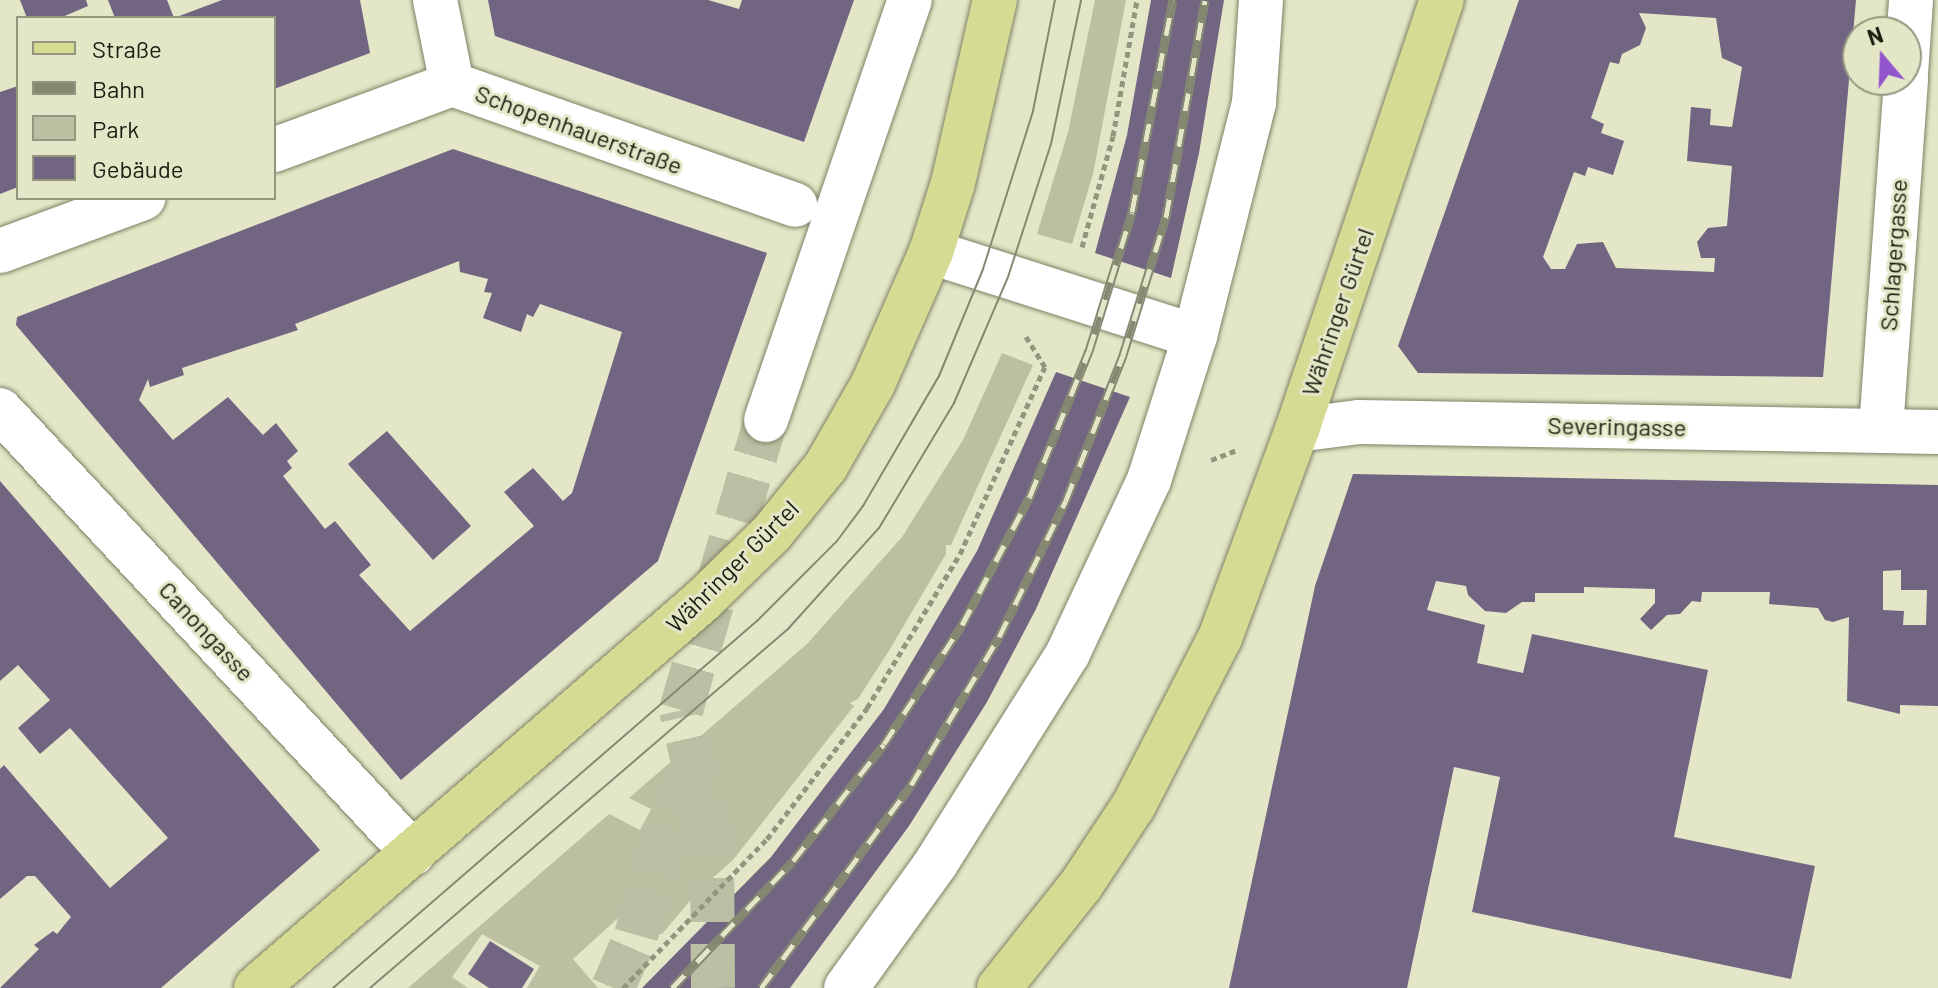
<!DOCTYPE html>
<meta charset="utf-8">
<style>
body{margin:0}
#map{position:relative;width:1938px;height:988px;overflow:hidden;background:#e3e7c7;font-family:Barlow,sans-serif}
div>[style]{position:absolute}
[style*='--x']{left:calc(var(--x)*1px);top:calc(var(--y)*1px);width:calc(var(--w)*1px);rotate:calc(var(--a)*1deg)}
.green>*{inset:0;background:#bcbfa2}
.building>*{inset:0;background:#726581}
.minor-tunnel>*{height:44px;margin-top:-22px;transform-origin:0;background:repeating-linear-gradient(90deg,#bbbfa3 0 44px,transparent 0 66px)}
.path>*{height:5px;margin-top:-2.5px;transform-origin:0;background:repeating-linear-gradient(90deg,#93967e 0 6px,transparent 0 10px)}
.roads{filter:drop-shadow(0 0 2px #7e8164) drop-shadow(0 0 2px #7e8164)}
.minor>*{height:44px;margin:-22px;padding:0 22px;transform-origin:22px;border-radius:22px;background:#fff}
.major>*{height:44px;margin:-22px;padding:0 22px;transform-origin:22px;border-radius:22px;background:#d6db93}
.tram>*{height:2px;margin:-1px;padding:0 1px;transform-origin:1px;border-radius:1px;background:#868972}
.rail>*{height:9px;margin-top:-4.5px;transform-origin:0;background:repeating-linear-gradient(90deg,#e3e7c7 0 18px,#868972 0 36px);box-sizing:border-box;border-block:2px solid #868972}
span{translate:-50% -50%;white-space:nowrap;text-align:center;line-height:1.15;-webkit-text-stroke:6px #e3e7c7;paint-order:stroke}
.street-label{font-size:24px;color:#1d1e12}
.legend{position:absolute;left:16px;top:16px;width:260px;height:184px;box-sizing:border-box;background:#e3e7c7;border:2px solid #94977f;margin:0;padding:10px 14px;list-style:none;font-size:24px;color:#1d1e12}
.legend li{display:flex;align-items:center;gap:16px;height:40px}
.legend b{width:40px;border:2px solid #94977f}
.north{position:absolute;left:1842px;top:16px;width:80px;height:80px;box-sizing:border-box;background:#e3e7c7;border:2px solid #94977f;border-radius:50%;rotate:341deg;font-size:22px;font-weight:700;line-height:32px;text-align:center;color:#1d1e12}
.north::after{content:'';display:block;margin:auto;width:28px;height:36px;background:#9355cc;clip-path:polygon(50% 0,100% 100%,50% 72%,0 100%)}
</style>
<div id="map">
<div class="green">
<i style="clip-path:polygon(1095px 0,1126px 0,1093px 174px,1072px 244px,1037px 234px,1068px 132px)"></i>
<i style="clip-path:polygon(1002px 353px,1033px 365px,951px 545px,946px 545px,946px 554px,890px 649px,858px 699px,850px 703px,854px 706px,733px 860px,699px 890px,662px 934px,650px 934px,627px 910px,573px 959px,598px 988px,527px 988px,540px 966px,482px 934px,452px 977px,468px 988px,408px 988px,609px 814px,640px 830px,651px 809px,629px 798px,807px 644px,902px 537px,963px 440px)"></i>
</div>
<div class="building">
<i style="clip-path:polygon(20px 0,86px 0,88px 6px,60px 18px,27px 18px)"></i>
<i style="clip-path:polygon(108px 0,167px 0,174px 18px,115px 18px)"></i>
<i style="clip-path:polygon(222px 0,360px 0,370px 53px,274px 89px,274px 18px,174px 18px)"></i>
<i style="clip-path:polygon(488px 0,708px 0,739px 9px,742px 0,854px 0,804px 142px,495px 36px)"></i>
<i style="clip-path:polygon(1151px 0,1224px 0,1199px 153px,1171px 278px,1095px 253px,1127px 135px)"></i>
<i style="clip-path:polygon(evenodd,1519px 0,1856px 0,1823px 377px,1418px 373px,1398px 346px,1519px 0,1639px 13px,1716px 18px,1722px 58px,1742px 67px,1732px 127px,1710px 125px,1711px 109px,1691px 107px,1687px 161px,1732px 166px,1727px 226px,1708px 228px,1697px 242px,1701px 258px,1715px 258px,1714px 272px,1616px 268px,1603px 242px,1577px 244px,1565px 269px,1551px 269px,1543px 257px,1574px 172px,1585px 176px,1588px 167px,1613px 175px,1624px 141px,1601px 133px,1604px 124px,1591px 118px,1610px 62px,1619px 64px,1622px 54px,1640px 45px,1646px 28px,1639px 13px)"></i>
<i style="clip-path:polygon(18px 86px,18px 187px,0 194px,0 92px)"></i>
<i style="clip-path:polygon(evenodd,453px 149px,767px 253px,658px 561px,401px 780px,16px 325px,17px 317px,453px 149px,459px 261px,460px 272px,488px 279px,484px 292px,492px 293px,483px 318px,521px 332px,527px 314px,533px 317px,540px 304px,622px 332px,572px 493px,563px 501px,533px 468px,504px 492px,534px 526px,410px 631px,359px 575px,371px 565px,335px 521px,325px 529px,283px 476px,292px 468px,287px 461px,298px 451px,276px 423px,263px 435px,228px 397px,173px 440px,139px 400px,148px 379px,150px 387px,184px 375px,182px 368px,298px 330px,295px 324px,459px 261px)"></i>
<i style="clip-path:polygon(1056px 372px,1130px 397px,1036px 609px,987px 702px,909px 826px,790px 988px,642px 988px,771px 857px,884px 709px,977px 551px)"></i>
<i style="clip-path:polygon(387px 431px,471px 526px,433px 560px,348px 464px)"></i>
<i style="clip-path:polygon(evenodd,1353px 474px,1938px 485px,1938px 706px,1900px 705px,1900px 714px,1847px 701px,1849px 617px,1833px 622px,1825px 620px,1818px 608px,1769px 604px,1770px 592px,1702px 592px,1701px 602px,1692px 601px,1680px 614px,1667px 615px,1651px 630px,1640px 619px,1655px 603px,1655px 589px,1584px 587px,1584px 593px,1535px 593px,1535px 602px,1522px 602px,1506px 613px,1485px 611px,1468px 595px,1466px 586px,1436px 581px,1427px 610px,1485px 625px,1477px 663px,1523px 673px,1532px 634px,1708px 670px,1674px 837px,1815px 866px,1791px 979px,1472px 912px,1500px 777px,1454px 767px,1407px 988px,1229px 988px,1315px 586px,1353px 474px,1901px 570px,1901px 590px,1927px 590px,1926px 625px,1903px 625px,1904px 611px,1883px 610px,1883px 571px,1901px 570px)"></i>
<i style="clip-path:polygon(0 481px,320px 850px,161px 988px,0 988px,39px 949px,34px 945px,53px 931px,57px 934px,71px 917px,35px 876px,27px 876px,0 899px,0 769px,4px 765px,110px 888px,168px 838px,70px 728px,40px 754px,18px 728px,50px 700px,18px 665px,0 681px)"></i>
<i style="clip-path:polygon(490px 941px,534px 969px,522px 988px,489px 988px,468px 974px)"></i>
</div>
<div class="minor-tunnel">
<i style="--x:613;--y:988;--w:58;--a:-66.5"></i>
<i style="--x:636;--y:935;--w:130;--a:-73.9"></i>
<i style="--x:672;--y:810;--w:42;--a:-58.6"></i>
<i style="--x:713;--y:988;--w:142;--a:-90.4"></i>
<i style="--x:712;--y:846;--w:139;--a:-102.8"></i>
<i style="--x:681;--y:710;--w:302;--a:-73.7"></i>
</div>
<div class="path">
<i style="--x:1082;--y:247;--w:115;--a:-74.4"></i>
<i style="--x:1113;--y:136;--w:138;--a:-80"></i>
<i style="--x:1211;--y:460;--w:26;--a:-21"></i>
<i style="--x:623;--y:988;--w:207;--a:-46"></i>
<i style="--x:767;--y:839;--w:165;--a:-52.6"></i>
<i style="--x:867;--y:708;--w:180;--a:-58.9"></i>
<i style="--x:960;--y:554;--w:205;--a:-65.6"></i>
<i style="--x:1045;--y:367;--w:36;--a:-122"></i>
</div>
<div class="roads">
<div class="minor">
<i style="--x:435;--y:0;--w:86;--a:78.6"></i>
<i style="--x:1906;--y:74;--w:74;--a:-86.1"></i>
<i style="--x:274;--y:150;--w:190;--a:-20.3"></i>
<i style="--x:452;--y:84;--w:364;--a:19.4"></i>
<i style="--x:0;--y:251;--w:153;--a:-20.3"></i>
<i style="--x:931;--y:252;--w:277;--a:17.7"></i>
<i style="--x:0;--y:410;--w:606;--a:47.01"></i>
<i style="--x:766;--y:420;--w:444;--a:-71.1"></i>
<i style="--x:1881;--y:429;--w:350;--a:-85.9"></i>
<i style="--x:1297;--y:430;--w:63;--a:-7.4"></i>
<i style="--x:1359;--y:422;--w:579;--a:0.99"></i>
<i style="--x:846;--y:988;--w:154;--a:-54.2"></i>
<i style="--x:936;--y:863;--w:248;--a:-57.8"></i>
<i style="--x:1068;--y:653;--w:191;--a:-64.9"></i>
<i style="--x:1149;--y:480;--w:151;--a:-72.3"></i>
<i style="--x:1195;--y:336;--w:240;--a:-75.8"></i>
<i style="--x:1254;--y:103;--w:103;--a:-86.1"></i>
</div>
<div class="major">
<i style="--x:256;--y:988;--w:590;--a:-40.95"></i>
<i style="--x:702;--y:601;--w:96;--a:-44.2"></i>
<i style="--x:771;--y:534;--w:87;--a:-51"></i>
<i style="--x:826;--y:466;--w:95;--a:-60.2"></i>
<i style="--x:873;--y:384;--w:144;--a:-66.3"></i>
<i style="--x:931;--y:252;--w:72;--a:-72.3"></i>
<i style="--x:953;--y:183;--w:188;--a:-77.1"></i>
<i style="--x:999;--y:988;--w:132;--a:-51.5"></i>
<i style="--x:1081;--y:885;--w:96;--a:-56.5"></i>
<i style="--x:1134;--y:805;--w:188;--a:-62.8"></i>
<i style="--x:1220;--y:638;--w:222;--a:-69.7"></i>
<i style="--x:1297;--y:430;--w:454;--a:-71.4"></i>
</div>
</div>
<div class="tram">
<i style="--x:333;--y:988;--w:561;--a:-40.88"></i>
<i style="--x:757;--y:621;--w:113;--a:-45"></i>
<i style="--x:837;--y:541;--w:44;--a:-53.4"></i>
<i style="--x:863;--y:506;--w:151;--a:-59.7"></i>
<i style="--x:939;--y:376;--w:116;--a:-67.6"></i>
<i style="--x:983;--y:269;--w:166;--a:-72.4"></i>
<i style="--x:1033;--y:111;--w:113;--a:-78.8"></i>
<i style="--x:370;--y:988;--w:551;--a:-40.66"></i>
<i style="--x:788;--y:629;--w:136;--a:-48"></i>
<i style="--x:879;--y:528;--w:146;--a:-59"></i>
<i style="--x:954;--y:403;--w:137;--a:-66.8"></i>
<i style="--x:1008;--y:277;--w:140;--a:-72.1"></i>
<i style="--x:1051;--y:144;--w:147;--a:-78.2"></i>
</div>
<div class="rail">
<i style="--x:672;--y:988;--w:175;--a:-46.4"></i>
<i style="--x:793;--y:861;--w:148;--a:-52.1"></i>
<i style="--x:884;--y:744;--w:142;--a:-56.8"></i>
<i style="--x:962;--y:625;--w:146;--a:-62.2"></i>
<i style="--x:1030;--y:496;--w:157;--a:-67.9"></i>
<i style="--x:1089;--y:351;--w:145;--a:-72.8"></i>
<i style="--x:1132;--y:212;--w:216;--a:-79.1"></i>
<i style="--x:761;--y:988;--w:252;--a:-53.5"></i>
<i style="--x:911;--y:785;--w:172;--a:-59.3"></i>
<i style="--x:999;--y:637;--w:153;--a:-63.9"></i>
<i style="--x:1066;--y:500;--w:156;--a:-68.5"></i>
<i style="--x:1123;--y:355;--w:145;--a:-72.7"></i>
<i style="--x:1166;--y:217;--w:220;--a:-79.8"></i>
</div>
<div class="street-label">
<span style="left:579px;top:129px;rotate:20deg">Schopenhauerstraße</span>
<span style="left:1893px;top:255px;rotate:-86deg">Schlagergasse</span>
<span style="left:1337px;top:312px;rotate:-71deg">Währinger Gürtel</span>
<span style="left:1617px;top:426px;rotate:1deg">Severingasse</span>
<span style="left:732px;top:566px;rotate:-45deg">Währinger Gürtel</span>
<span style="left:207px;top:631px;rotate:47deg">Canongasse</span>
</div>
<ul class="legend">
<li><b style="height:10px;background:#d6db93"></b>Straße</li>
<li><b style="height:10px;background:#868972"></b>Bahn</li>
<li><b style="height:22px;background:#bcbfa2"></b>Park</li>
<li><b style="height:22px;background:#726581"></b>Gebäude</li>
</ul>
<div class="north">N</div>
</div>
